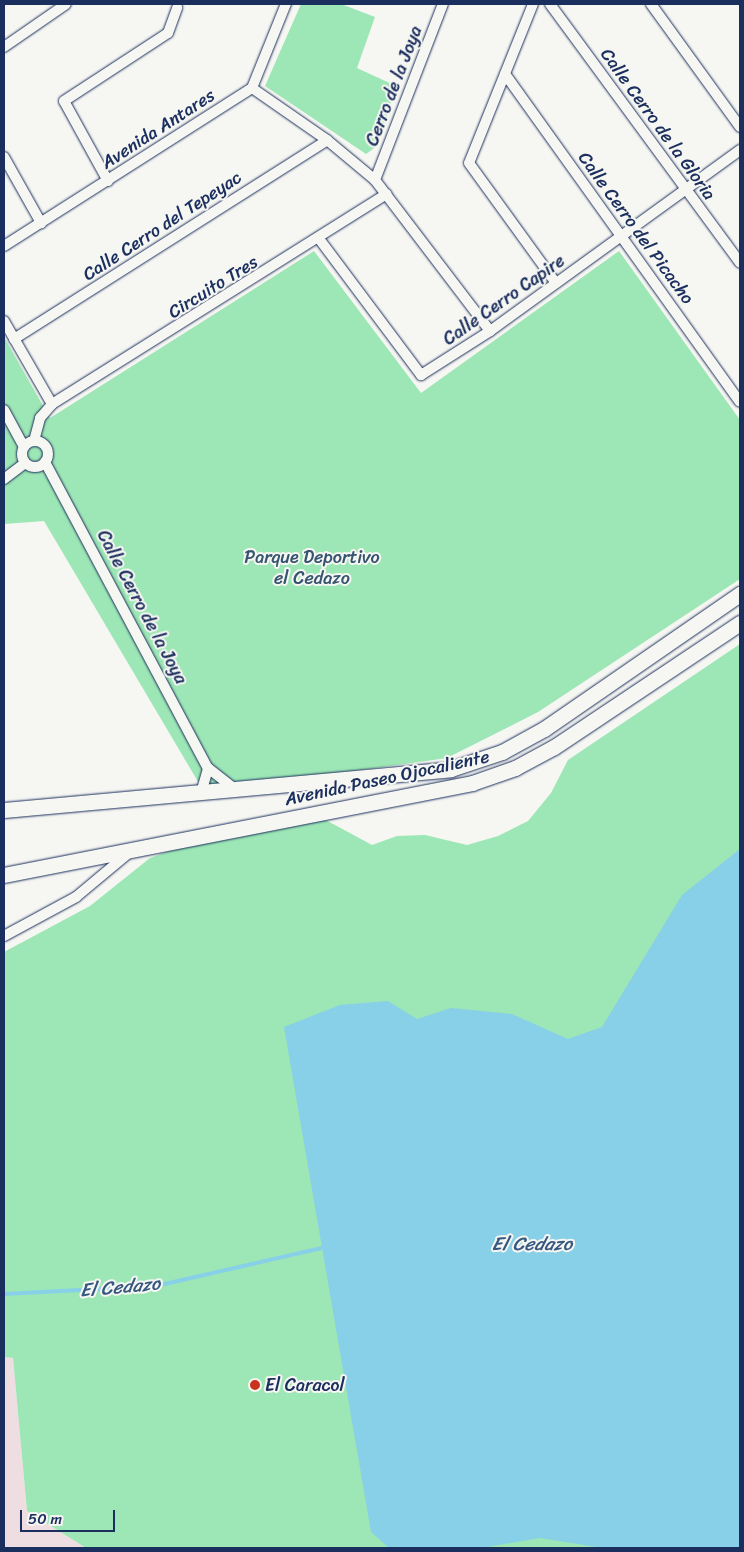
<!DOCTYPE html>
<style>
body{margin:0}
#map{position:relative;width:744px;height:1552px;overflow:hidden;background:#f6f6f2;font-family:Sriracha,sans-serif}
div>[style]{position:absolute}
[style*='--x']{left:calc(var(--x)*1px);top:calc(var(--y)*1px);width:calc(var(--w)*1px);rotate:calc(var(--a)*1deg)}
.built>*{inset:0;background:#eedee2}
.green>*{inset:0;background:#9de6b5}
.water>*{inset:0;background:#87d0e8}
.stream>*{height:4px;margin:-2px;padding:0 2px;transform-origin:2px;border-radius:2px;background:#87d0e8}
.roads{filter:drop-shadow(0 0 1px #1b2f5e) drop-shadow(0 0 1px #1b2f5e)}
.street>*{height:10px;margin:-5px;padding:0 5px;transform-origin:5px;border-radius:5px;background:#f6f6f2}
.street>.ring{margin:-5px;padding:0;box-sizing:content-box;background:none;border:10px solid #f6f6f2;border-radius:50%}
.secondary>*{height:15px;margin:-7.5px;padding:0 7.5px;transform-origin:7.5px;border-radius:7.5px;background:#f6f6f2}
.dots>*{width:14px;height:14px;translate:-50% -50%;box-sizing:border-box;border:2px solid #f6f6f2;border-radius:50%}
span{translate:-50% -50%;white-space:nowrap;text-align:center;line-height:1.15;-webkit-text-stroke:4px #f6f6f2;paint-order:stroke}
.street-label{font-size:18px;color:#1b2f5e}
.park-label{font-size:18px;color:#35546f}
.poi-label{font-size:18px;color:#1b2f5e}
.left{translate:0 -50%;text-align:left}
.water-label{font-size:19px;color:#365780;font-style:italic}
.frame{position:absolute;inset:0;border:5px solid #1b2f5e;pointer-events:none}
.scale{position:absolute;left:20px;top:1510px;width:95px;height:22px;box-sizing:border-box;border:2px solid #1b2f5e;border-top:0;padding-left:6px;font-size:15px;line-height:18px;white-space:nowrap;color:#1b2f5e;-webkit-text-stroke:4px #f6f6f2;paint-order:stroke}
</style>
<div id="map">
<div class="built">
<i style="clip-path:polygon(4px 1357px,13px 1358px,27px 1511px,86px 1548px,4px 1548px)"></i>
</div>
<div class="green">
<i style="clip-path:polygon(301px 4px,341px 4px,375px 17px,357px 68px,396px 86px,377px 146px,366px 154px,265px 86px)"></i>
<i style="clip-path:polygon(314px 251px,421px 393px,619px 251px,740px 420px,740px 579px,538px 712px,447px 758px,327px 775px,200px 785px,44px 521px,4px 524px,4px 337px,50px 418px)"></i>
<i style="clip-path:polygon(740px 644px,740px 1548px,86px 1548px,27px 1511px,13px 1358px,4px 1357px,4px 952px,90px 906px,150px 858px,218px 833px,322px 818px,372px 845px,397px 836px,425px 835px,467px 845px,498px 836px,528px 821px,551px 793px,568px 760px)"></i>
</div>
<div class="water">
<i style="clip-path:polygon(740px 849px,740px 1548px,603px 1548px,540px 1538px,481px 1548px,389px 1548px,371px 1532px,284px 1027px,340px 1005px,388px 1001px,417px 1019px,451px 1008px,512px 1014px,568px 1039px,602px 1027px,682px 895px)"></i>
</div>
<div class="stream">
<i style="--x:4;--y:1294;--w:152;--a:-3"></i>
<i style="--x:156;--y:1286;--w:170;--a:-12.9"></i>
</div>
<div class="roads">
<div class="street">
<i style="--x:533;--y:4;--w:171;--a:111.9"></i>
<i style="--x:469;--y:163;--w:148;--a:54.1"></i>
<i style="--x:550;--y:4;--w:321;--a:53.7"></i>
<i style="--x:651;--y:4;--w:152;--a:54.1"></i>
<i style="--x:4;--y:47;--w:75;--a:-34.7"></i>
<i style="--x:505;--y:74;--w:403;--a:54.4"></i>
<i style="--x:252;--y:88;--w:91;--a:34.7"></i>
<i style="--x:327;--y:140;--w:62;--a:39.8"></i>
<i style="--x:375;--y:180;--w:190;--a:52.7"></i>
<i style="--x:4;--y:157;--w:76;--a:60.7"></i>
<i style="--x:375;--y:180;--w:189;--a:-68.9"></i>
<i style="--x:108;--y:181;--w:91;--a:-118.8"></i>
<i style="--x:64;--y:101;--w:124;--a:-33.2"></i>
<i style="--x:168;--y:33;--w:27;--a:-70"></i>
<i style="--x:320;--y:240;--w:169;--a:53.2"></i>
<i style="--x:421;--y:375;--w:82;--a:-32.5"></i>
<i style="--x:490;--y:331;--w:309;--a:-35.9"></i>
<i style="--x:4;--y:246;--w:294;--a:-32.5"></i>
<i style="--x:252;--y:88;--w:91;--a:-68"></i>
<i style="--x:4;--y:321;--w:96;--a:60"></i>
<i style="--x:14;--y:339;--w:371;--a:-32.4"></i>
<i style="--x:4;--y:410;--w:42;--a:61.6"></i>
<i class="ring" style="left:22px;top:441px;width:16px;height:16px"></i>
<i style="--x:34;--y:441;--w:24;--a:-75"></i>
<i style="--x:40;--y:418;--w:18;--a:-49"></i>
<i style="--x:52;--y:404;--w:395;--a:-32.1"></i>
<i style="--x:45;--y:462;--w:347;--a:62"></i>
<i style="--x:208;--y:768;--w:34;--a:38"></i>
<i style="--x:4;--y:479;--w:26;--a:-37"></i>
<i style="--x:201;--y:793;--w:26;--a:-74"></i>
<i style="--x:4;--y:936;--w:82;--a:-28.4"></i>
<i style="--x:76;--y:897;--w:72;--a:-39.9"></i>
</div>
<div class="secondary">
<i style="--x:4;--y:810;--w:449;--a:-5.2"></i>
<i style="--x:451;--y:769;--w:54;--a:-18.4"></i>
<i style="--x:502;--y:752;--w:48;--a:-28.7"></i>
<i style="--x:544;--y:729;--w:238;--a:-34.6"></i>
<i style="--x:4;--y:875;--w:477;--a:-11.1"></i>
<i style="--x:472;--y:783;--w:46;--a:-19.2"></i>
<i style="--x:515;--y:768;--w:44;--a:-28.3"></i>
<i style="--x:554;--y:747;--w:224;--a:-33.7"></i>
</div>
</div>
<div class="dots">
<i style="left:255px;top:1385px;background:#c8321e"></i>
</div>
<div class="street-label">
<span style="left:394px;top:86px;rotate:-69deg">Cerro de la Joya</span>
<span style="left:658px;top:124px;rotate:54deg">Calle Cerro de la Gloria</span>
<span style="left:158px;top:129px;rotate:-33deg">Avenida Antares</span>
<span style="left:162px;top:226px;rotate:-33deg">Calle Cerro del Tepeyac</span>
<span style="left:636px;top:228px;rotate:54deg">Calle Cerro del Picacho</span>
<span style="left:213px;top:287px;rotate:-32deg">Circuito Tres</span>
<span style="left:504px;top:300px;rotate:-35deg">Calle Cerro Capire</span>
<span style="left:142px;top:607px;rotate:62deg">Calle Cerro de la Joya</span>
<span style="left:387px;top:778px;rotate:-12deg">Avenida Paseo Ojocaliente</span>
</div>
<div class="park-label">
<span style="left:312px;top:568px">Parque Deportivo<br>el Cedazo</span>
</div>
<div class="poi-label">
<span class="left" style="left:265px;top:1385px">El Caracol</span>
</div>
<div class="water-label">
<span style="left:532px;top:1244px">El Cedazo</span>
<span style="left:120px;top:1287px;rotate:-5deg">El Cedazo</span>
</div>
<div class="frame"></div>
<div class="scale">50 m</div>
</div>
